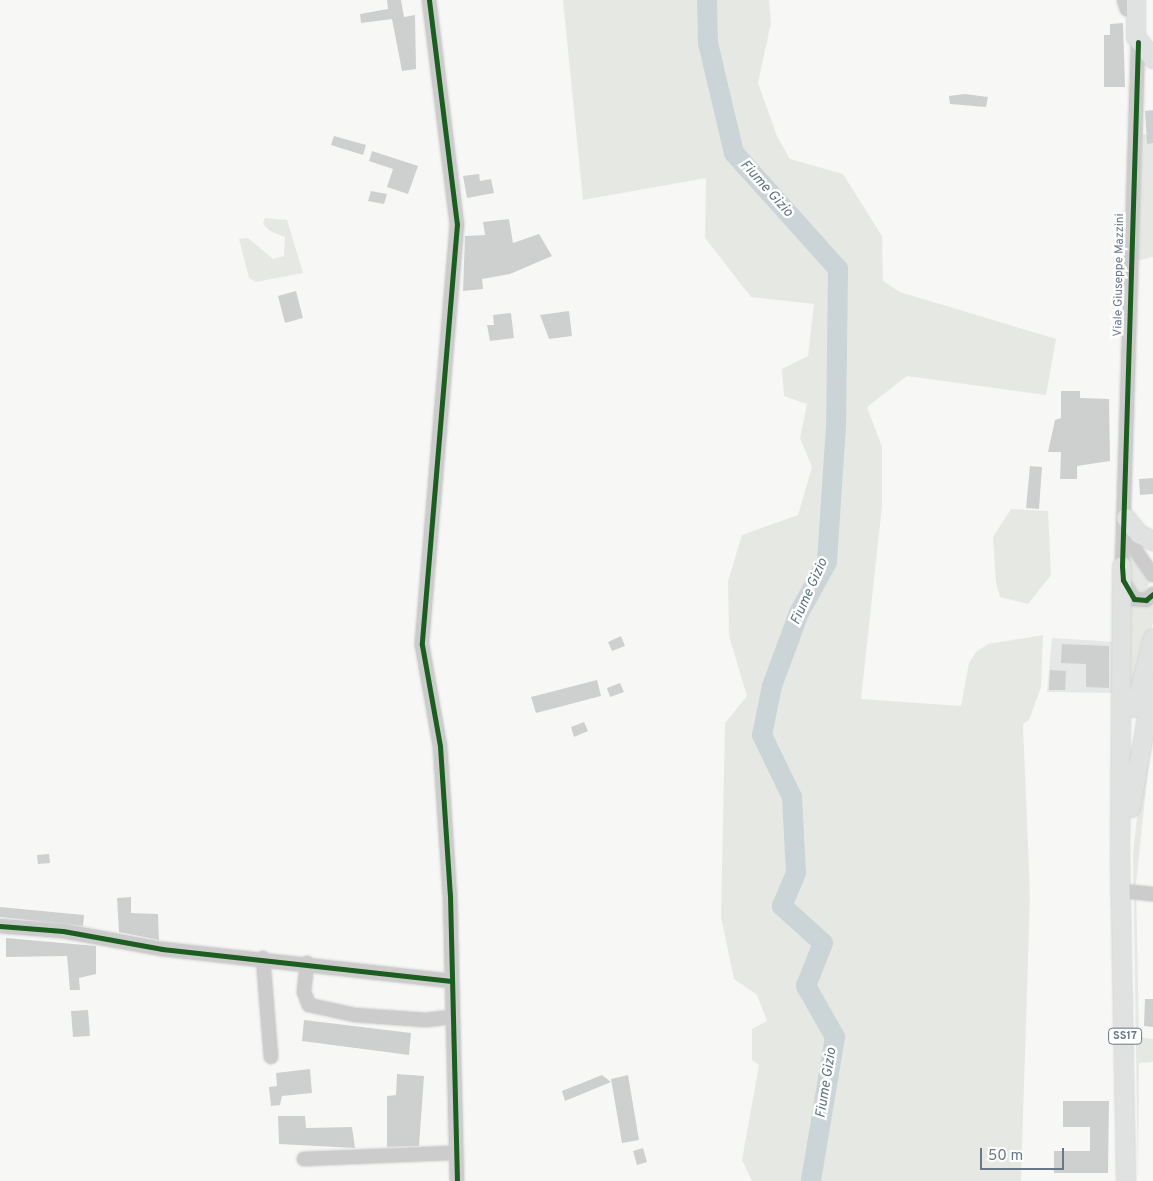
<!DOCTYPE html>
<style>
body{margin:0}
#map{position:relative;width:1153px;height:1181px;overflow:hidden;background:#f7f7f6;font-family:Overpass,sans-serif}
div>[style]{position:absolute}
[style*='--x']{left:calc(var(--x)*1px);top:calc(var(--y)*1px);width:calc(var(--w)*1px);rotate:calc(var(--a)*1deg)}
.built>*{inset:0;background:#e6e7e7}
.green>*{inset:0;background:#e6e9e3}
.river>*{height:20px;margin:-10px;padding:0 10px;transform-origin:10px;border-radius:10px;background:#cbd4d6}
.building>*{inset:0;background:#ced0d0}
.roads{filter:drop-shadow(0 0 1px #d3d4d4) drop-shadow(0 0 1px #d3d4d4)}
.minor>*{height:14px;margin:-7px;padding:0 7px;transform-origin:7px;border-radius:7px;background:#cccccd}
.major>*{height:18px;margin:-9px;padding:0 9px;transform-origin:9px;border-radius:9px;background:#e0e1e1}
.cycleway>*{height:5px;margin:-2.5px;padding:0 2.5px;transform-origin:2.5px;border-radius:2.5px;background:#1b5e20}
span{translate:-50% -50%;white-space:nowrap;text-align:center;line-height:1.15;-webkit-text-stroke:5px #fff;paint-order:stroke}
.shield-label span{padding:1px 4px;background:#fff;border:1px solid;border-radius:4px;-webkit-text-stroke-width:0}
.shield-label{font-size:11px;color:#677986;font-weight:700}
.street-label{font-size:12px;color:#677986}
.water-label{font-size:14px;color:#5e747b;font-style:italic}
.scale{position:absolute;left:980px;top:1148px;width:84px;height:22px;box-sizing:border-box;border:2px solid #677986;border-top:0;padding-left:6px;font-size:15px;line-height:18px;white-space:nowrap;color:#677986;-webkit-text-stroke:4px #fff;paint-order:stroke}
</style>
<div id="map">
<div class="built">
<i style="clip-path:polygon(1052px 638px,1117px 642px,1115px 693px,1047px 692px)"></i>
</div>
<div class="green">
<i style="clip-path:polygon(563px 0,769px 0,771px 23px,758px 83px,777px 136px,790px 159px,843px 174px,882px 236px,883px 281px,900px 292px,1056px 339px,1046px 395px,907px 376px,867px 407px,882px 447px,882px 506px,861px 699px,961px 706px,969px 663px,976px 652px,988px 644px,1043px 635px,1041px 687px,1029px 720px,1023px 724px,1030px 895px,1021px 1181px,752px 1181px,742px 1160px,759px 1065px,752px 1060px,752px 1029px,767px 1021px,757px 995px,734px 979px,721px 917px,725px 723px,747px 696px,729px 636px,728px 581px,742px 535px,798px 515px,812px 467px,800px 438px,807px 404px,784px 396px,782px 369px,808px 356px,814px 304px,751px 297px,705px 238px,706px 178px,583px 200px)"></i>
<i style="clip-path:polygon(1153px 133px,1153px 257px,1136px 261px,1138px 135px)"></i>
<i style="clip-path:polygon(265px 218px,287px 220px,303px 273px,256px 282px,249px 278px,239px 239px,248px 238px,273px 259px,284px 256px,285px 237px,270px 231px,263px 224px)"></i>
<i style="clip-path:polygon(1011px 509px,1048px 511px,1051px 575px,1028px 604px,1000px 597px,996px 583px,993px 537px)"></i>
<i style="clip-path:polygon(1132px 553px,1151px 581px,1143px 594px,1134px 592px,1126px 560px)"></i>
<i style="clip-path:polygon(1153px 600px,1153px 623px,1128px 703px,1128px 607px)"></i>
<i style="clip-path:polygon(1148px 722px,1153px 723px,1136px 884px,1139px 1037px,1153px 1039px,1153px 1062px,1139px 1063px,1138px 1181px,1133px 853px)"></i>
</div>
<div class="river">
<i style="--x:707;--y:0;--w:43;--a:88.7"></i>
<i style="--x:708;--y:43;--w:113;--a:76.7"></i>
<i style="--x:734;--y:153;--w:156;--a:48.1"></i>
<i style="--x:838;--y:269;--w:157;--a:90.7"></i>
<i style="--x:836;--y:426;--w:136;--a:93.8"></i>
<i style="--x:827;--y:562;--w:58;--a:118.8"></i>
<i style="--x:799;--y:613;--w:78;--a:110.3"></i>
<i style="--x:772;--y:686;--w:50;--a:101.5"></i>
<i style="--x:762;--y:735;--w:69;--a:64.2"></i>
<i style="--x:792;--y:797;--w:76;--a:87"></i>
<i style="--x:796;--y:873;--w:36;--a:113"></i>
<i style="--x:782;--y:906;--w:55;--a:42.1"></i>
<i style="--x:823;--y:943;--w:46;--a:111.6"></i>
<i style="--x:806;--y:986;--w:59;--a:60.4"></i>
<i style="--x:835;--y:1037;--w:146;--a:99.5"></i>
</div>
<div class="building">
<i style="clip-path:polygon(387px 0,401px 0,404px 17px,415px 15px,416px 69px,402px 71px,392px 19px,361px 23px,360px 14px,388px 9px)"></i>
<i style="clip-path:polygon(1123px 23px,1125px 87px,1104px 87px,1104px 35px,1110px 35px,1110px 24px)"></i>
<i style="clip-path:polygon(965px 94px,988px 97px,986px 107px,950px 104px,949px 96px)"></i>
<i style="clip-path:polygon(1153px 110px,1153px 143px,1147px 144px,1145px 111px)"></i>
<i style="clip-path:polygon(334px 136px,366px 145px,363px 155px,331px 145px)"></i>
<i style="clip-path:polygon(372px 151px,418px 166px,408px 194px,387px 187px,393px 169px,369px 161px)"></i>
<i style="clip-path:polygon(479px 174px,480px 181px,491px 179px,494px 193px,467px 198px,463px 176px)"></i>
<i style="clip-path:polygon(371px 191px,387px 194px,384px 204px,368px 201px)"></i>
<i style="clip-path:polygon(509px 219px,513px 243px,539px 234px,552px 256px,510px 274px,482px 279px,483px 289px,463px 291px,465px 236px,485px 235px,483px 222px)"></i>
<i style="clip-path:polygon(296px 291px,303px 318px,285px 323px,278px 296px)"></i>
<i style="clip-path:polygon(569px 311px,572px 336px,549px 339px,540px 315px)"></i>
<i style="clip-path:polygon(511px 313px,514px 338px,490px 341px,487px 325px,494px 325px,493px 315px)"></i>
<i style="clip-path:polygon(1061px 391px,1080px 391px,1080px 398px,1109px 399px,1110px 461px,1077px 466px,1077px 479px,1060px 479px,1061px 452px,1048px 452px,1055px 420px,1061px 418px)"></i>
<i style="clip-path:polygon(1030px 466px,1042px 467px,1039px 509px,1026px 508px)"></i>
<i style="clip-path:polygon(1153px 478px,1153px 494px,1140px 495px,1139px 479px)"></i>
<i style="clip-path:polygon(621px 636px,625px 646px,612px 651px,608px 642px)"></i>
<i style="clip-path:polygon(1062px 644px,1109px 646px,1109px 688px,1086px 687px,1086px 664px,1061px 663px)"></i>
<i style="clip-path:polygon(1050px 670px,1066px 671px,1065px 690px,1049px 690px)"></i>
<i style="clip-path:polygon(597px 680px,601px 696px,536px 713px,531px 697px)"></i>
<i style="clip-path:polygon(620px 683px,624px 692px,610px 697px,607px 688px)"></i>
<i style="clip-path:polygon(584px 722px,588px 731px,574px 737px,571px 727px)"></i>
<i style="clip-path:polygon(49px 854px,50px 863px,38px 864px,37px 855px)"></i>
<i style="clip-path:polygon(131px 897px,131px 913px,158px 914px,159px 940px,119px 932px,117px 898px)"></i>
<i style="clip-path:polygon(0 907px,84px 915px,83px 926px,0 917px)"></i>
<i style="clip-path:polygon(6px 938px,96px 946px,96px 974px,79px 978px,80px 990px,70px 990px,67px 956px,6px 957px)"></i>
<i style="clip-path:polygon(1145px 999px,1153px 999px,1153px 1027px,1144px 1026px)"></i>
<i style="clip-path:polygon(88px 1010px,90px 1036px,73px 1037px,71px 1011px)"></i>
<i style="clip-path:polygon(304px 1020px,411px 1033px,409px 1055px,302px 1041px)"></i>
<i style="clip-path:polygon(310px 1069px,312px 1093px,282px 1096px,280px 1105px,271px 1106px,269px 1087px,277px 1086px,276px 1073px)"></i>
<i style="clip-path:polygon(397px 1074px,424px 1076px,419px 1146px,387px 1147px,387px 1096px,396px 1095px)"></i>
<i style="clip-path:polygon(602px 1075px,611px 1082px,565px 1101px,562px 1091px)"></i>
<i style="clip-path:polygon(628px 1075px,639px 1140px,622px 1143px,611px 1079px)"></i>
<i style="clip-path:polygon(1063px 1101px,1109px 1101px,1108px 1173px,1054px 1173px,1054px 1151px,1090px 1151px,1090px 1127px,1063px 1127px)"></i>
<i style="clip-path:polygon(278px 1116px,305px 1116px,306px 1128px,352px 1127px,355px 1148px,279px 1144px)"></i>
<i style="clip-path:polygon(643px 1148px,647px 1162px,637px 1165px,633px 1151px)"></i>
</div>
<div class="roads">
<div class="minor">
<i style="--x:429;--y:0;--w:226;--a:82.9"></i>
<i style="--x:457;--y:224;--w:422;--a:94.8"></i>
<i style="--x:422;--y:645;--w:103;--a:79.9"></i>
<i style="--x:440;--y:746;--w:149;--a:86.2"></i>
<i style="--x:450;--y:895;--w:286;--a:88.6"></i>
<i style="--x:1124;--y:0;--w:9;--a:72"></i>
<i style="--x:1127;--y:9;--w:9;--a:13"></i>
<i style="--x:1138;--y:42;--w:524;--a:91.75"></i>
<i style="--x:1122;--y:566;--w:14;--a:86"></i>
<i style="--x:1123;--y:580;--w:22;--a:60"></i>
<i style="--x:1134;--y:599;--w:12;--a:5"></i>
<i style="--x:1146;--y:600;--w:9;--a:-41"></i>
<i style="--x:1128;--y:530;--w:22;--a:69"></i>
<i style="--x:1136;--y:551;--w:29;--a:55"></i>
<i style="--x:1123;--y:891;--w:30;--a:6"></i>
<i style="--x:0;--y:926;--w:63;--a:4.5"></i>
<i style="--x:63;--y:931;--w:101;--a:10.3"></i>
<i style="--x:162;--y:949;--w:291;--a:6.3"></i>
<i style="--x:263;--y:958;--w:99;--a:85.4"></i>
<i style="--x:307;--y:963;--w:29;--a:96"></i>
<i style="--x:304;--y:992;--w:14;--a:69"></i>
<i style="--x:309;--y:1005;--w:47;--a:12.3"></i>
<i style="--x:355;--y:1015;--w:71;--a:4"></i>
<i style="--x:426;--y:1020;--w:25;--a:-7"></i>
<i style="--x:304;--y:1159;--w:152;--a:-2.3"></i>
</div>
<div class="major">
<i style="--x:1136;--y:0;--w:37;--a:90"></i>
<i style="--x:1136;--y:37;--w:28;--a:52"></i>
<i style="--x:1126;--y:518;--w:21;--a:51"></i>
<i style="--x:1139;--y:534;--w:16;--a:27"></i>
<i style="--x:1122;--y:566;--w:296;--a:90.4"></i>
<i style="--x:1120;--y:862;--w:319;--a:88.9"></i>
<i style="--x:1135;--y:708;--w:72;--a:-75.6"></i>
<i style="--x:1131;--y:808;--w:126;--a:-79.9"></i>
</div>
</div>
<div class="cycleway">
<i style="--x:429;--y:0;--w:226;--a:82.9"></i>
<i style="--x:457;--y:224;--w:422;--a:94.8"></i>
<i style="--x:422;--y:645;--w:103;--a:79.9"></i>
<i style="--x:440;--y:746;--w:149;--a:86.2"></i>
<i style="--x:450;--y:895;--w:286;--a:88.6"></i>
<i style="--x:1138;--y:42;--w:524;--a:91.75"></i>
<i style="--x:1122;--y:566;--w:14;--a:86"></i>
<i style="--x:1123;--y:580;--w:22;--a:60"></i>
<i style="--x:1134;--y:599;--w:12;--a:5"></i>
<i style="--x:1146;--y:600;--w:9;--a:-41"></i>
<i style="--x:0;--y:926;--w:63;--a:4.5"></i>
<i style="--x:63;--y:931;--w:101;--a:10.3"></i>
<i style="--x:162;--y:949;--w:291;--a:6.3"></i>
</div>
<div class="shield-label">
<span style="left:1125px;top:1036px">SS17</span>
</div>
<div class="street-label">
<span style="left:1120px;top:275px;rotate:-89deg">Viale Giuseppe Mazzini</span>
</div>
<div class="water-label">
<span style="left:766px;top:189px;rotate:48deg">Fiume Gizio</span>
<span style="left:810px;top:592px;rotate:-66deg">Fiume Gizio</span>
<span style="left:827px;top:1083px;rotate:-81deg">Fiume Gizio</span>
</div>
<div class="scale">50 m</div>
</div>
